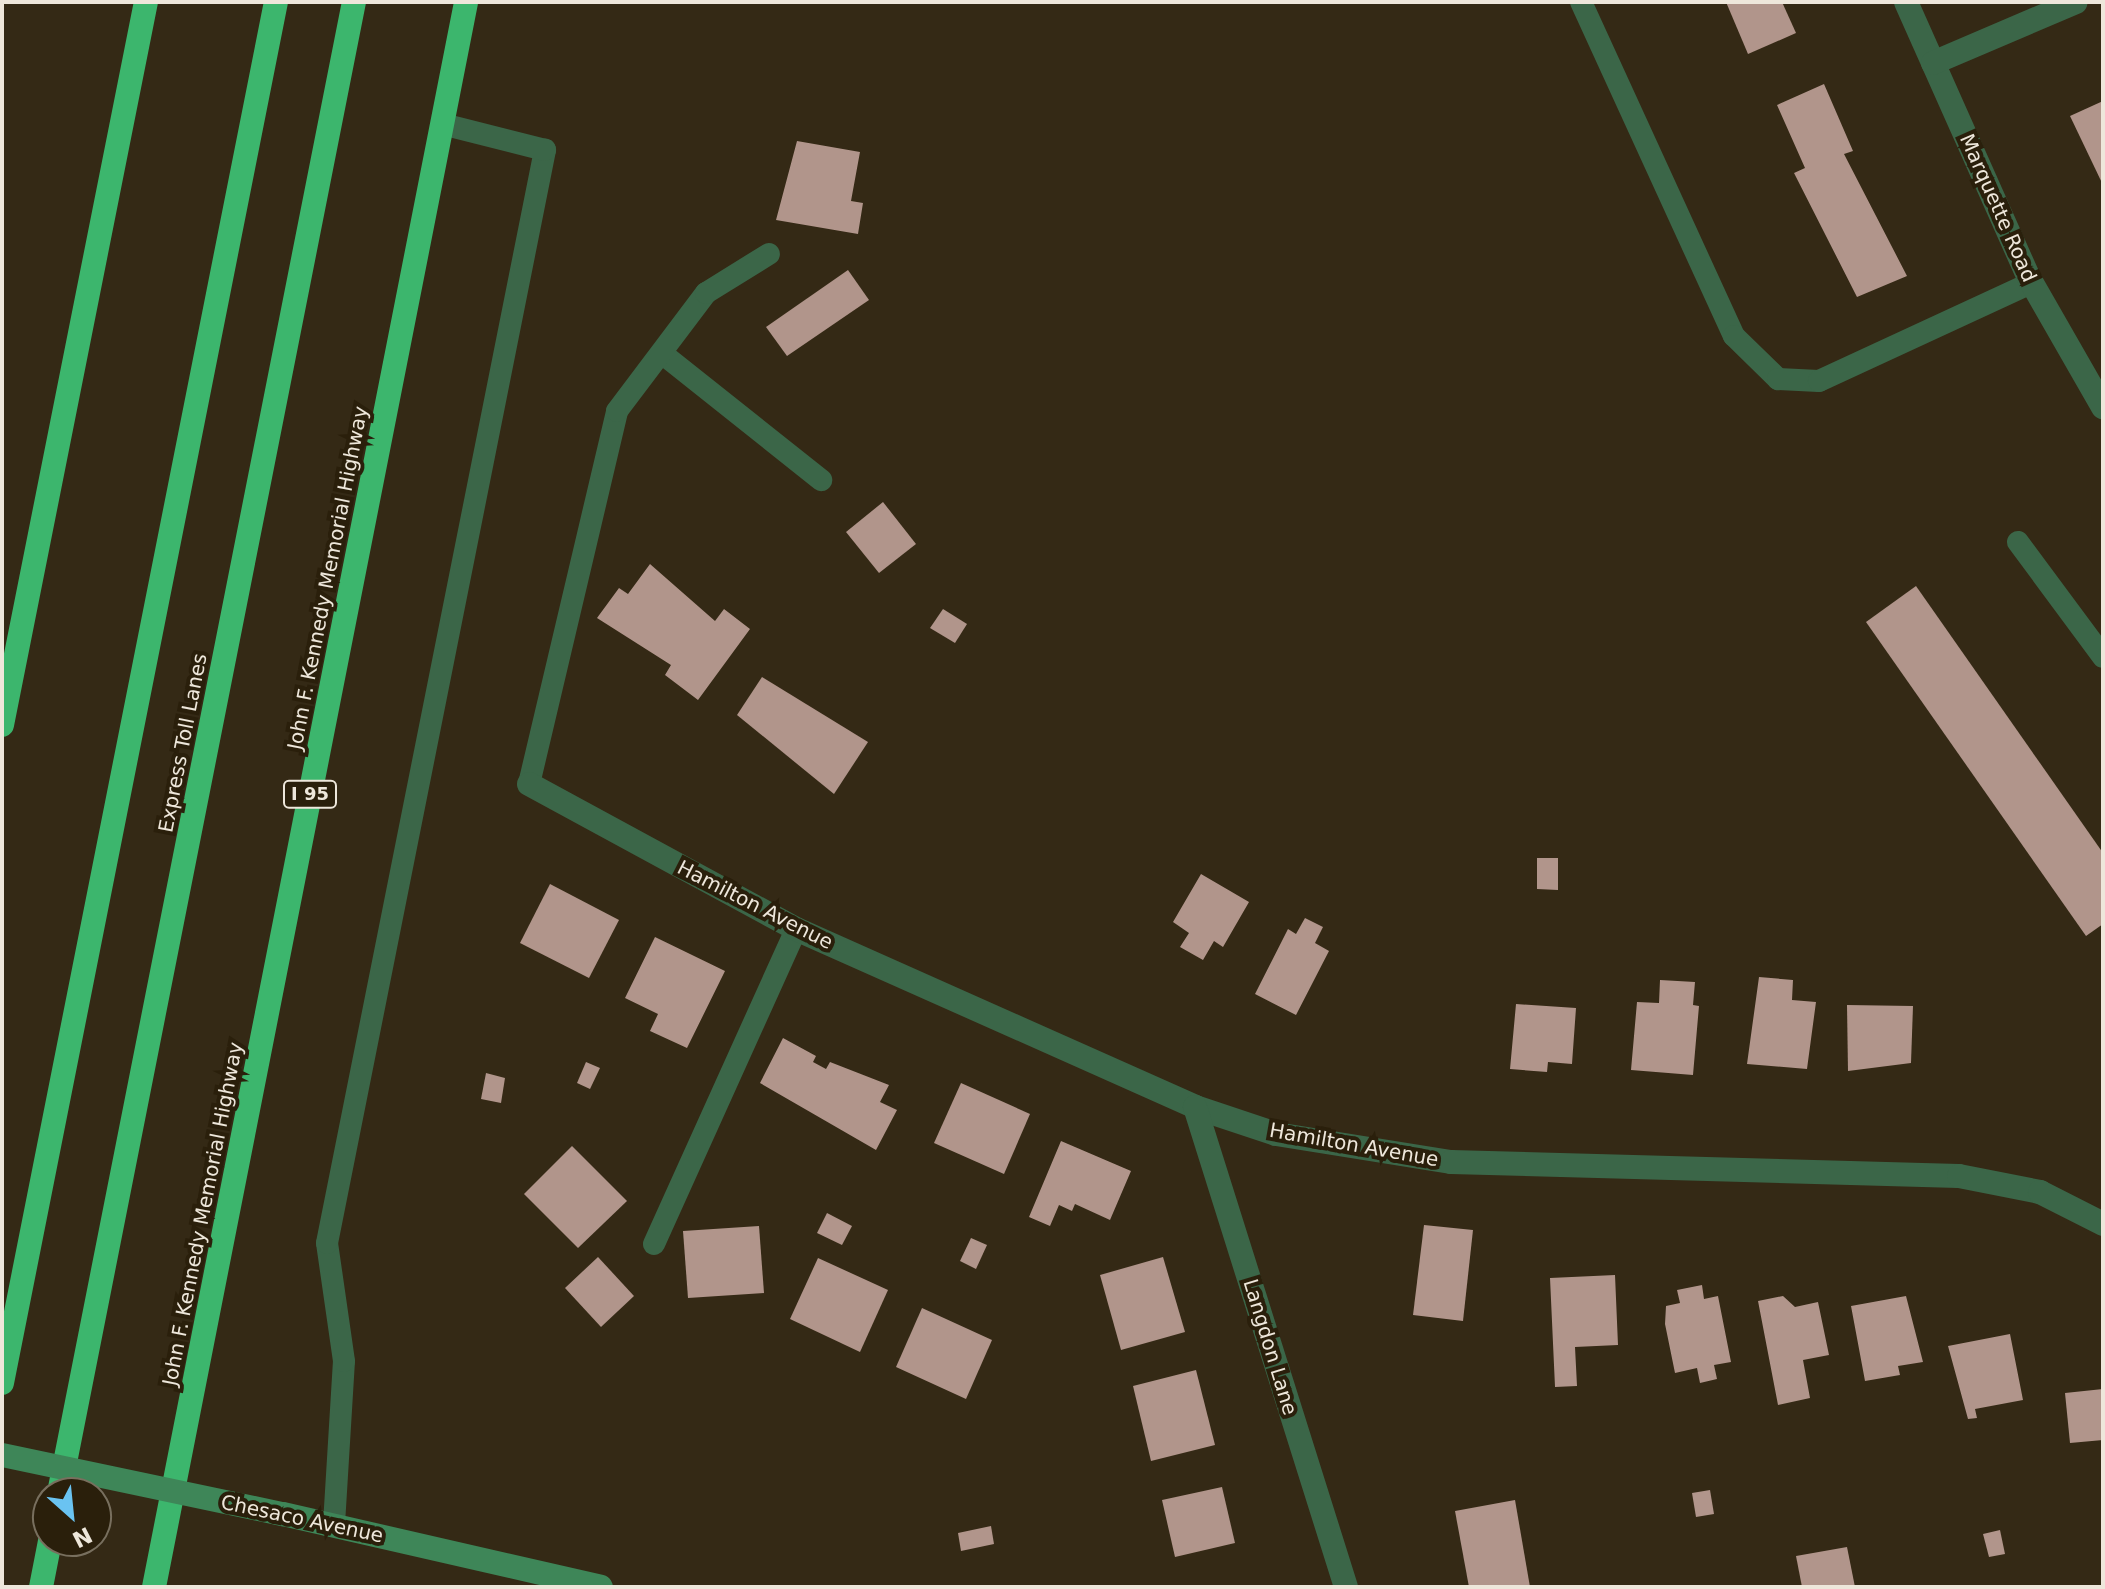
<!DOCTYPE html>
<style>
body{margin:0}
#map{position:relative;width:2105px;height:1589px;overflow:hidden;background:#342915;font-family:"DejaVu Sans",sans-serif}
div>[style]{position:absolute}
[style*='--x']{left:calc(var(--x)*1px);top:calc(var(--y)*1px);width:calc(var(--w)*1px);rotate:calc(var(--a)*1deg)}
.building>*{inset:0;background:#b1958b}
.lane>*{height:22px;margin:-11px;padding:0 11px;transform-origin:11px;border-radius:11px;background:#3b6648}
.street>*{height:24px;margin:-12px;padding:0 12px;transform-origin:12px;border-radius:12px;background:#3b6648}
.secondary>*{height:24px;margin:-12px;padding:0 12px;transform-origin:12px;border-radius:12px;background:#3e8658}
.highway>*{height:24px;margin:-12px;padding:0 12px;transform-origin:12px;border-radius:12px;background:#3cb66d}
.secondary-bridge>*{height:24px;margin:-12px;padding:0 12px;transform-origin:12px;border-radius:12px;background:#3e8658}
span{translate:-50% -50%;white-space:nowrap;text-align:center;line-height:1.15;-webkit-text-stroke:8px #2a1f0b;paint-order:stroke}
.shield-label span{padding:2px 6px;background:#2a1f0b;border:2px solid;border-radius:6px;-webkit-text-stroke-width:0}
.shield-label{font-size:18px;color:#eee7db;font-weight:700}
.street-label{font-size:20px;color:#eee7db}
.frame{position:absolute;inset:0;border:4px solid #eee7db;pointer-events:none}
.north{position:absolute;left:32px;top:1477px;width:80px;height:80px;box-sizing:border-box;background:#2a1f0b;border:2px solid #786f5e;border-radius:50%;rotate:153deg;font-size:22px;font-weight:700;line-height:32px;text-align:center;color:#eee7db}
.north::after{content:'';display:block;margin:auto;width:28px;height:36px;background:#6ac3f1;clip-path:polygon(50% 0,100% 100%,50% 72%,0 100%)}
</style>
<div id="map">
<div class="building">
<i style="clip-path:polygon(1726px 2px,1782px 2px,1796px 33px,1748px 54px)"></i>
<i style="clip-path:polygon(1824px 84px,1853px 151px,1844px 154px,1907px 276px,1857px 297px,1794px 173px,1805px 168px,1777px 105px)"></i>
<i style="clip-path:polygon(2103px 101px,2103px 185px,2070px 116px)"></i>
<i style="clip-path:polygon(797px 141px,860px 152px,851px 201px,863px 203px,858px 234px,776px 220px)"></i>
<i style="clip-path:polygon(848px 270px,869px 300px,787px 356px,766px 327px)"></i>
<i style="clip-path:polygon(883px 502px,916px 544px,879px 573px,846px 532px)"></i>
<i style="clip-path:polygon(650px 564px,715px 621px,724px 609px,750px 629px,698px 700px,665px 675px,671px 665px,597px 618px,619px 588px,628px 594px)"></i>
<i style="clip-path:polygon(1916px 586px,2103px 853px,2103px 924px,2086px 936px,1866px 622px)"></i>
<i style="clip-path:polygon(943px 609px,967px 624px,955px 643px,930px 628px)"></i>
<i style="clip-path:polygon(762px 677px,868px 742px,834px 794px,737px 715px)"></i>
<i style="clip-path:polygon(1537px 858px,1558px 858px,1558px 890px,1537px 889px)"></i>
<i style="clip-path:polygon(1201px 874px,1249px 902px,1223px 947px,1214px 941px,1203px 960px,1180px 947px,1189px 933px,1173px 922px)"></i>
<i style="clip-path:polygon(550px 884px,619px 920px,589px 978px,520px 943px)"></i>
<i style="clip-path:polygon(1305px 918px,1323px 927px,1315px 943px,1329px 951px,1296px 1015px,1255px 994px,1288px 929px,1296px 934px)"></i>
<i style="clip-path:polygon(655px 937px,725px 971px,687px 1048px,650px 1031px,658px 1014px,625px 998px)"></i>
<i style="clip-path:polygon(1759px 977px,1793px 980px,1792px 1000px,1816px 1002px,1807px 1069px,1747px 1064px)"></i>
<i style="clip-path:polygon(1660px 980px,1695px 982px,1693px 1005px,1699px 1006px,1693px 1075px,1631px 1070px,1637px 1002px,1659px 1003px)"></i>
<i style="clip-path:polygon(1516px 1004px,1576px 1008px,1572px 1064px,1548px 1062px,1547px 1072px,1510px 1069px)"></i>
<i style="clip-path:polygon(1847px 1005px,1913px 1006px,1911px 1063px,1848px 1071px)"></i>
<i style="clip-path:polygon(783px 1038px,816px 1056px,813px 1062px,826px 1069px,830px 1062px,889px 1085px,880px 1102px,897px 1110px,876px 1150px,760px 1083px)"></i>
<i style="clip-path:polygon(586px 1062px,600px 1068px,590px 1089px,577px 1083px)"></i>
<i style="clip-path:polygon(486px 1073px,505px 1078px,501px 1103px,481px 1099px)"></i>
<i style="clip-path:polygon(961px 1083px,1030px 1114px,1004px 1174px,934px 1143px)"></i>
<i style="clip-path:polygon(1061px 1141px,1131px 1171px,1110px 1220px,1075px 1204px,1072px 1211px,1059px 1205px,1050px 1226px,1029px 1217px)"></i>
<i style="clip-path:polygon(572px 1146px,627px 1201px,578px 1248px,524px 1194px)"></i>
<i style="clip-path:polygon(827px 1213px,852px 1226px,842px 1245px,817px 1233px)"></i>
<i style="clip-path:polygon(1424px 1225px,1473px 1230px,1463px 1321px,1413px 1315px)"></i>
<i style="clip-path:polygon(759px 1226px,764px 1293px,688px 1298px,683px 1231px)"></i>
<i style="clip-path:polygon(971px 1238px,987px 1245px,976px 1269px,960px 1261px)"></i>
<i style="clip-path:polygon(598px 1257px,634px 1296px,601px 1327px,565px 1288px)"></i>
<i style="clip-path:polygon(1163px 1257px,1185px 1332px,1121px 1350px,1100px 1275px)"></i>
<i style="clip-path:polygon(818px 1258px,888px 1290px,860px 1352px,790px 1319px)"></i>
<i style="clip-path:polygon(1615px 1275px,1618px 1345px,1575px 1347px,1577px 1386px,1555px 1387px,1550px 1278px)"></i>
<i style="clip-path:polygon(1702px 1285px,1704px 1299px,1718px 1296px,1731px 1362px,1714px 1365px,1717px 1379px,1700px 1383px,1697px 1368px,1675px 1373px,1665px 1324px,1666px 1306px,1680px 1303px,1677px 1290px)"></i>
<i style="clip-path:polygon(1783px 1296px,1795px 1307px,1818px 1302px,1829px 1355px,1803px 1360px,1810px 1398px,1778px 1405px,1758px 1301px)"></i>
<i style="clip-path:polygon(1906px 1296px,1923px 1362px,1898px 1366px,1900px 1375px,1865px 1381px,1851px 1306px)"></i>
<i style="clip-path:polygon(922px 1308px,992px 1340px,966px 1399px,896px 1367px)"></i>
<i style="clip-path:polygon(2010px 1334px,2023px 1400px,1975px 1409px,1977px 1418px,1968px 1419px,1948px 1346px)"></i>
<i style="clip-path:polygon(1196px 1370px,1215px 1445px,1151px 1461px,1133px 1386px)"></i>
<i style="clip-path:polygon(2103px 1389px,2103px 1440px,2070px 1443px,2065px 1393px)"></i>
<i style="clip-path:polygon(1222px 1487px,1235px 1543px,1175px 1557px,1162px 1500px)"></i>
<i style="clip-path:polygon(1710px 1490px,1714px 1514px,1696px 1517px,1692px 1493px)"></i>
<i style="clip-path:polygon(1515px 1500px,1530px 1587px,1469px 1587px,1455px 1511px)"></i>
<i style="clip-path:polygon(991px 1526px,994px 1544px,961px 1551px,958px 1533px)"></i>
<i style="clip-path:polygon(2000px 1530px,2005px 1554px,1989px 1557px,1983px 1534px)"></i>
<i style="clip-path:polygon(1847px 1547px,1855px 1587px,1802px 1587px,1796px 1556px)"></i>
</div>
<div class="lane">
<i style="--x:1581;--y:2;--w:367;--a:65.4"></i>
<i style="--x:1734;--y:336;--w:62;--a:44.3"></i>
<i style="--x:1778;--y:379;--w:41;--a:2.8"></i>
<i style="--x:1819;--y:381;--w:234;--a:-24.8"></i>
<i style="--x:664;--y:355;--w:201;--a:38.5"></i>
<i style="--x:2018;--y:542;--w:143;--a:53.5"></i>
<i style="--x:529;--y:784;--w:383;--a:-76.7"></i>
<i style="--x:617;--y:411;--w:148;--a:-53"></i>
<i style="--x:706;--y:293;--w:74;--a:-31.8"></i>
<i style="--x:654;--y:1244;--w:346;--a:-65.7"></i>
<i style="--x:334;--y:1524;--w:163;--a:-86.5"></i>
<i style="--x:344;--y:1361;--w:119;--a:-98.2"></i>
<i style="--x:327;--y:1243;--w:1115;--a:-78.72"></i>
<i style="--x:545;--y:150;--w:106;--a:-165.8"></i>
</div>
<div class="street">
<i style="--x:1906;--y:2;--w:302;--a:66"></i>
<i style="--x:2029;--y:278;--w:149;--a:60.2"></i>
<i style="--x:1933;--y:63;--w:155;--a:-23.1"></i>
<i style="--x:529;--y:784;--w:304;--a:28.5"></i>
<i style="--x:796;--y:929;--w:437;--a:24"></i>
<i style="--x:1195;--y:1107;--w:85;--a:18.4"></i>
<i style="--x:1276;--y:1134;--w:177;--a:9.1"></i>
<i style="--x:1451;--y:1162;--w:508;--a:1.58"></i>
<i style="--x:1959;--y:1176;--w:83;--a:11.2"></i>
<i style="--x:2040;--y:1192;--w:71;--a:26.9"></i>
<i style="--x:1195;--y:1107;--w:503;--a:72.54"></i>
</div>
<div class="secondary">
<i style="--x:283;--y:1514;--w:326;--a:12.9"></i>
</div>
<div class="highway">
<i style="--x:2;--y:725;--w:737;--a:-78.74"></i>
<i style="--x:2;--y:1383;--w:1408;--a:-78.78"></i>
<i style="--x:59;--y:1493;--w:1520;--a:-78.81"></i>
<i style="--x:41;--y:1587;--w:47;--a:-78.9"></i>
<i style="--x:154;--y:1587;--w:1615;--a:-78.86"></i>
</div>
<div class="secondary-bridge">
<i style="--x:2;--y:1455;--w:287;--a:11.9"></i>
</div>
<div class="shield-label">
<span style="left:310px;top:794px">I 95</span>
</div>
<div class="street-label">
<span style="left:1998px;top:208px;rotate:66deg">Marquette Road</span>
<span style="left:328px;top:578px;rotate:-79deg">John F. Kennedy Memorial Highway</span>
<span style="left:183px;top:743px;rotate:-79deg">Express Toll Lanes</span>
<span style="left:755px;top:905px;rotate:27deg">Hamilton Avenue</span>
<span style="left:1354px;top:1145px;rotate:10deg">Hamilton Avenue</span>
<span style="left:203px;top:1214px;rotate:-79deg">John F. Kennedy Memorial Highway</span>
<span style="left:1270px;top:1347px;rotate:73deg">Langdon Lane</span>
<span style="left:302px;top:1519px;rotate:12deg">Chesaco Avenue</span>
</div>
<div class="frame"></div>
<div class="north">N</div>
</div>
